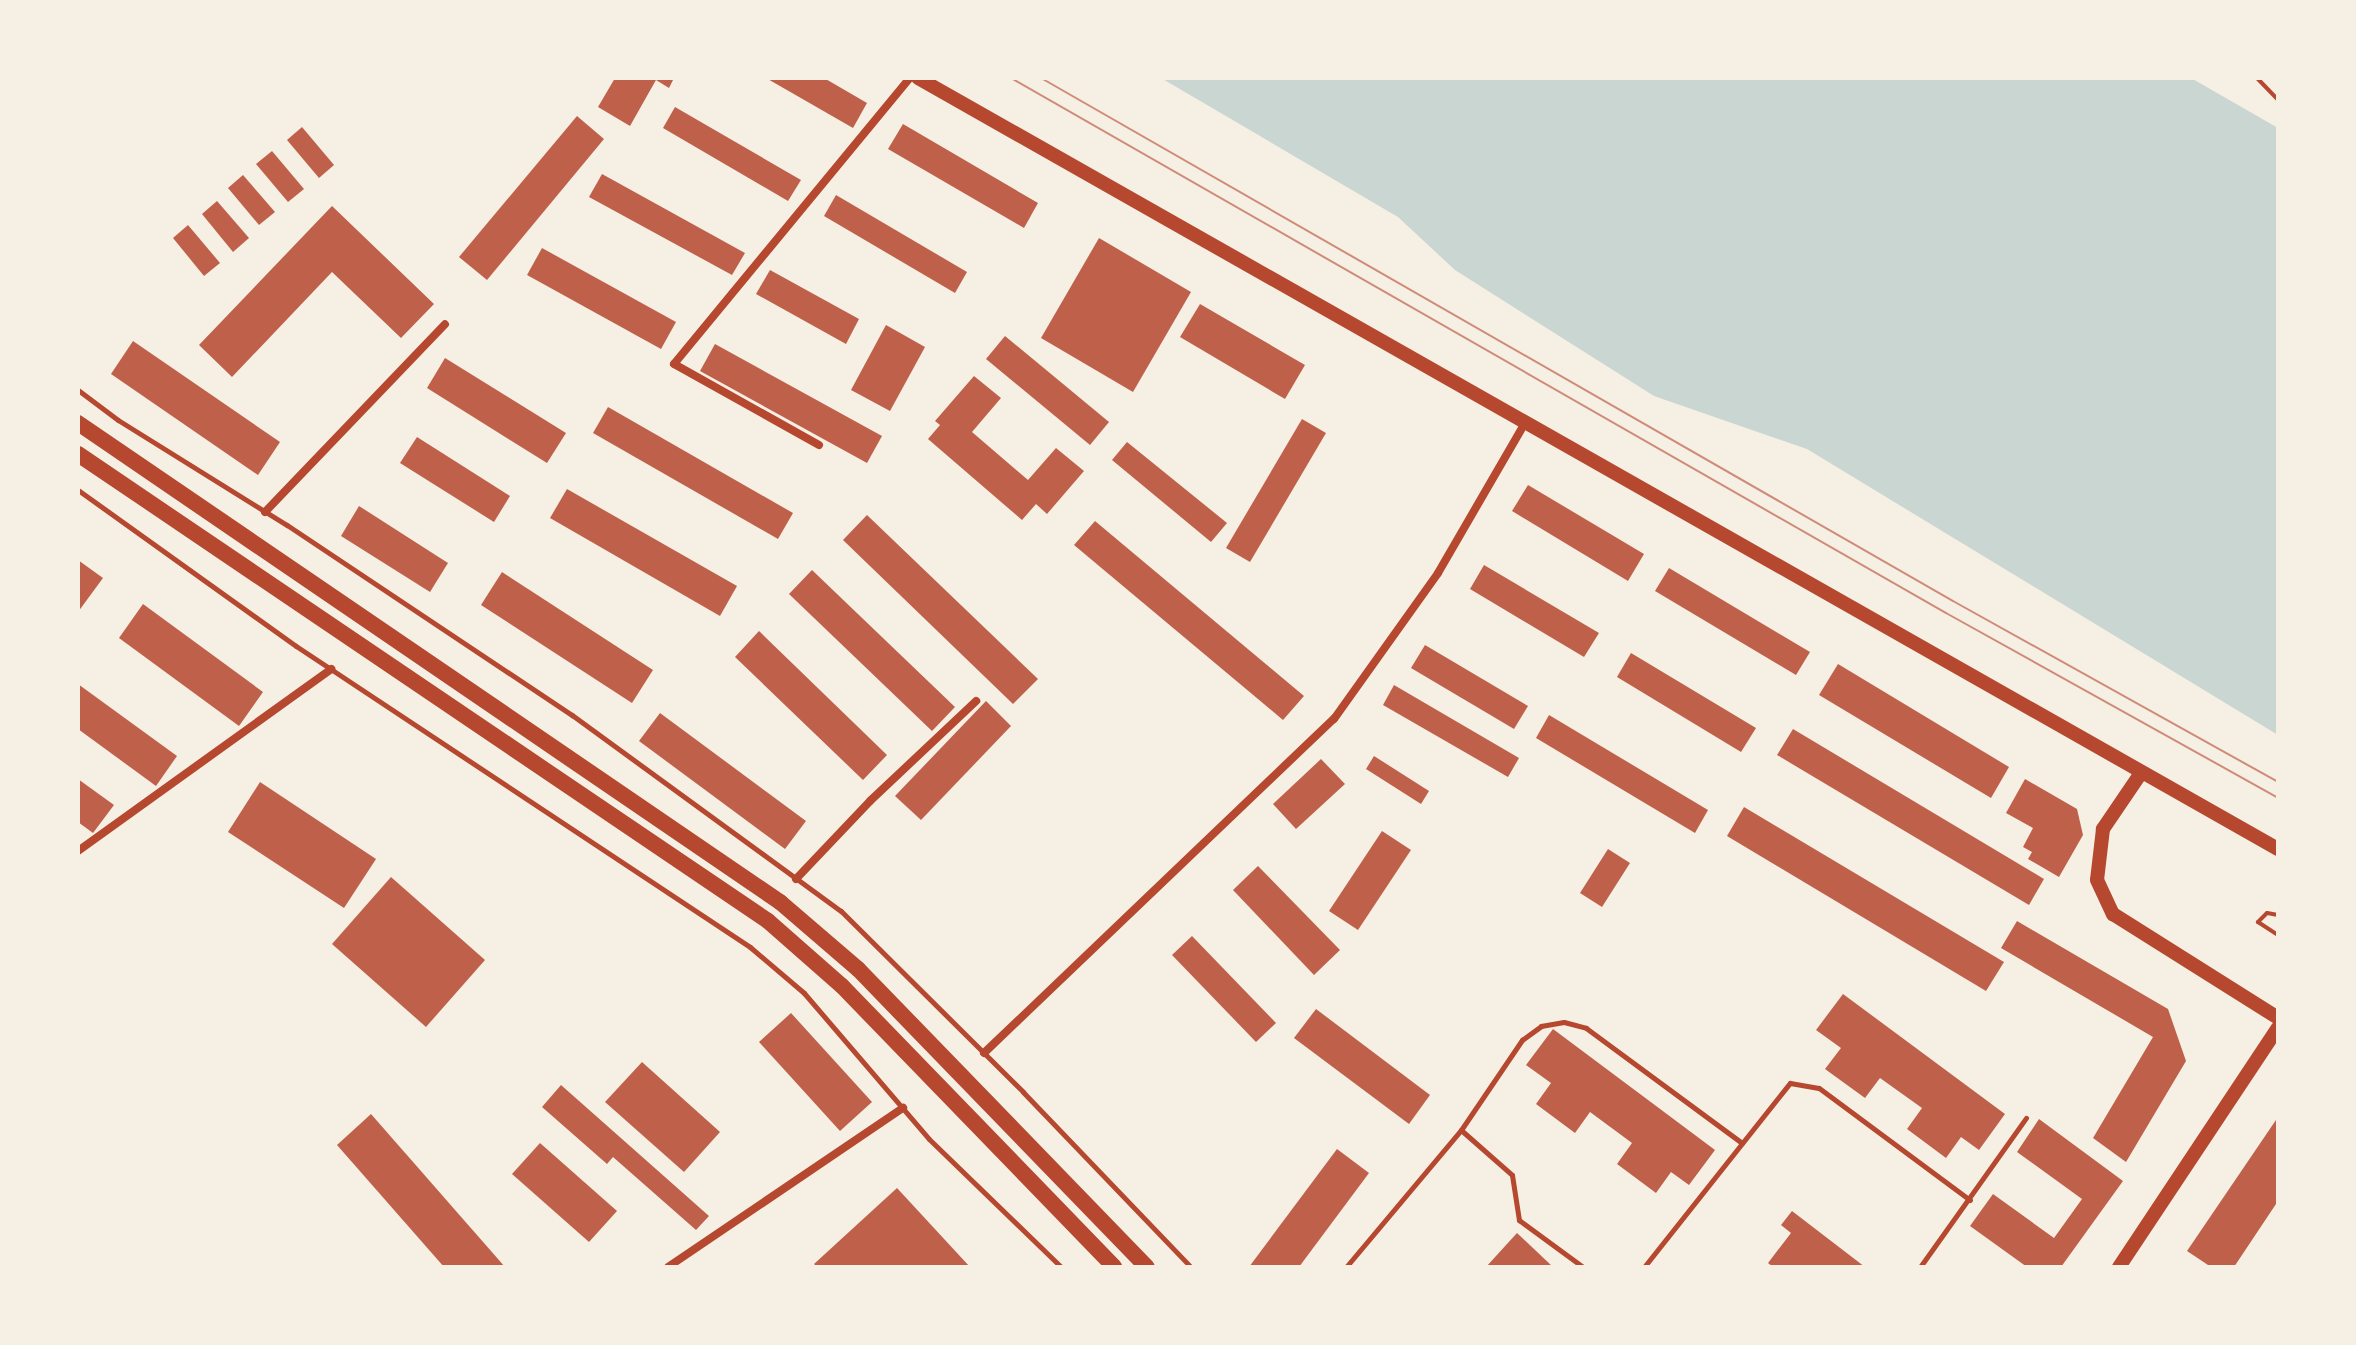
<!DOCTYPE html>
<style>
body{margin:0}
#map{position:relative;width:2356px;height:1345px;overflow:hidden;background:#f6efe4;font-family:"DM Sans",sans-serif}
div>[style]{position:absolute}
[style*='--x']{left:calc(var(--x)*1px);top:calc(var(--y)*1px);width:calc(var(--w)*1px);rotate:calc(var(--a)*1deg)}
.water>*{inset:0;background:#c9d6d2}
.building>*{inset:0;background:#bf614a}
.path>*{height:4px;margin:-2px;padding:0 2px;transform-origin:2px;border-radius:2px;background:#b5482f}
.service>*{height:5px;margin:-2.5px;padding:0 2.5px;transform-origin:2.5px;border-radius:2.5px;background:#b5482f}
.minor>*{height:8px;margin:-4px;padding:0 4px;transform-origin:4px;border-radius:4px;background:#b5482f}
.secondary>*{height:14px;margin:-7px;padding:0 7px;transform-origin:7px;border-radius:7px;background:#b5482f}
.primary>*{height:16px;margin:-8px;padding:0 8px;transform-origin:8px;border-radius:8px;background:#b5482f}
.tram>*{height:2px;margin:-1px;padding:0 1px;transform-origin:1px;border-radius:1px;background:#cf8b77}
span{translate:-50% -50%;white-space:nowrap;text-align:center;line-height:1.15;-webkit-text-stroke:8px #f6efe4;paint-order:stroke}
.frame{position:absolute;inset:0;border:80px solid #f6efe4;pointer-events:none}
</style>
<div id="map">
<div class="water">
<i style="clip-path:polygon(1161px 78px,2191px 78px,2278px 128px,2278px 735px,1807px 449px,1654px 396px,1455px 270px,1398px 217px)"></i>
</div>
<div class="building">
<i style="clip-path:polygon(615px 78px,674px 78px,669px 88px,656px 80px,630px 126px,598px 107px)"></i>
<i style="clip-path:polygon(766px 78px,824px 78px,867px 103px,853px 128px)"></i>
<i style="clip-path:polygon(675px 107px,801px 180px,788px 201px,663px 128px)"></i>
<i style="clip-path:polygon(577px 116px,604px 139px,487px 280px,459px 257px)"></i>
<i style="clip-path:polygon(903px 124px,1038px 203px,1024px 228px,888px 149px)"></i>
<i style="clip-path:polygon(302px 127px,334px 165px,319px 178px,287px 140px)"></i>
<i style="clip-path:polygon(272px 151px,304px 189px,288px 202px,256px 164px)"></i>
<i style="clip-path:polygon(602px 174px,745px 253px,732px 275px,589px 197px)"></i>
<i style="clip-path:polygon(243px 175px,275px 212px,259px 225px,228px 188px)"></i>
<i style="clip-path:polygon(836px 195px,967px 272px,955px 293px,824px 216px)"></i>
<i style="clip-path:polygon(217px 201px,249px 238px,233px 252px,202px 214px)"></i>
<i style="clip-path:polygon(332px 206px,434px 304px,401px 338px,332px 272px,232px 377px,199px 345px)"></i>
<i style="clip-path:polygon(188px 225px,220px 263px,204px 276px,173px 238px)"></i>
<i style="clip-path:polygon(1099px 238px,1191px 292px,1133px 392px,1041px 338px)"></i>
<i style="clip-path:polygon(542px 248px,676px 322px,661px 349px,527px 275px)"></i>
<i style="clip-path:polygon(770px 270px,859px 319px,846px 344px,756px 294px)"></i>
<i style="clip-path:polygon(1200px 304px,1305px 365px,1285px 399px,1180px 337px)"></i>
<i style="clip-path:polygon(886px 325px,925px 347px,890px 411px,851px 390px)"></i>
<i style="clip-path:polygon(1005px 336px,1109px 422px,1090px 445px,986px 359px)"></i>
<i style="clip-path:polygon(133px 341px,280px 442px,258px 475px,111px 374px)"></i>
<i style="clip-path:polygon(715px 344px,882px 436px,867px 463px,700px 371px)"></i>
<i style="clip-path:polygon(445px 358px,566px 433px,547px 463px,427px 388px)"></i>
<i style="clip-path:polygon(974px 376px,1001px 398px,972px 432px,1028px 480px,1056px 448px,1084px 471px,1047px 514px,1036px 504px,1022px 520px,928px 439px,940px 425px,935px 421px)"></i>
<i style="clip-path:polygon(608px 407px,793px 513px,778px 539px,593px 433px)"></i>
<i style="clip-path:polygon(1302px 419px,1326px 433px,1250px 562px,1226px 548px)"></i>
<i style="clip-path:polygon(417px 437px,510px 496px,494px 522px,400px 463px)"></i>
<i style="clip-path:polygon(1127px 442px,1227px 523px,1211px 542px,1112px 460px)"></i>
<i style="clip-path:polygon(1528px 485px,1644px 554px,1628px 581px,1512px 511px)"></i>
<i style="clip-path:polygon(567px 489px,737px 586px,720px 616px,550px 518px)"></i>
<i style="clip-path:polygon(359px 506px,448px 563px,430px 592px,341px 536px)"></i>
<i style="clip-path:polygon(867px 515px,1038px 679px,1013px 704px,843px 540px)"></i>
<i style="clip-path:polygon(1095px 521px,1304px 696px,1283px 720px,1074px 545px)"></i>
<i style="clip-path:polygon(78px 560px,103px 578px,78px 612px)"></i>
<i style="clip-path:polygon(1484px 565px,1599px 633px,1584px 657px,1470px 589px)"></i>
<i style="clip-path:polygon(1669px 568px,1810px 652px,1796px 675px,1655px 591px)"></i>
<i style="clip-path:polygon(812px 570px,955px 707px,932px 731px,789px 594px)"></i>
<i style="clip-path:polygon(502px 572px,653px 670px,632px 703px,481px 605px)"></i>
<i style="clip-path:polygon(143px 604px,263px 692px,239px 726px,119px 638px)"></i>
<i style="clip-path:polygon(759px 631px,887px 755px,863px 780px,735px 657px)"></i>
<i style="clip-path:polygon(1425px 645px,1528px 706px,1514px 729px,1411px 668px)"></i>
<i style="clip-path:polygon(1631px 653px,1756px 728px,1741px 752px,1617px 677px)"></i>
<i style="clip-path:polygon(1838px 664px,2009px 767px,1991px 798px,1819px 695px)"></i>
<i style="clip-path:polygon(78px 684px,177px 756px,156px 786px,78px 729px)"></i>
<i style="clip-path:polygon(1394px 685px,1519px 758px,1508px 777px,1383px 705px)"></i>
<i style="clip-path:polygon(986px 701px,1011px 726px,921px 820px,895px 796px)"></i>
<i style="clip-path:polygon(660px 713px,806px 821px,785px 849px,639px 741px)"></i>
<i style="clip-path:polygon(1549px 715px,1708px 810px,1695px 833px,1536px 738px)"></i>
<i style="clip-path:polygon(1793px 729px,2044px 879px,2029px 905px,1777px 755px)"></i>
<i style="clip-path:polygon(1374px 756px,1429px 791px,1421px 804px,1366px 769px)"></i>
<i style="clip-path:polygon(1321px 759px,1345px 784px,1296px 829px,1273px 804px)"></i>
<i style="clip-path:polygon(78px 779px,114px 805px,93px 833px,78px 822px)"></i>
<i style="clip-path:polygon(2025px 779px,2077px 809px,2083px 835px,2059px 877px,2028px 859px,2032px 852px,2023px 847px,2033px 828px,2006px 813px)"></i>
<i style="clip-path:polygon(260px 782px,376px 859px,344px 908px,228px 832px)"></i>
<i style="clip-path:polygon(1744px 807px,2004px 962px,1986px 991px,1727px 836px)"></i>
<i style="clip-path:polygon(1382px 831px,1411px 850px,1358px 930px,1329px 911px)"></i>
<i style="clip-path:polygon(1608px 849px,1630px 863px,1602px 907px,1580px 893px)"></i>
<i style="clip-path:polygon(1258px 866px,1340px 950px,1314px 975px,1233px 890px)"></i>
<i style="clip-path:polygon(391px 877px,485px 960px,426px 1027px,332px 944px)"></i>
<i style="clip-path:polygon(2017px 921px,2168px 1009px,2186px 1061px,2126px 1162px,2093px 1138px,2153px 1037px,2001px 948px)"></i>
<i style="clip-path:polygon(1192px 936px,1276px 1023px,1256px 1042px,1172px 955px)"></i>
<i style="clip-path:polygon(1843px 994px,2005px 1114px,1979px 1150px,1961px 1137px,1946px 1158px,1907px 1129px,1922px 1108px,1880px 1078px,1865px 1098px,1825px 1069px,1841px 1048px,1816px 1030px)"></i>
<i style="clip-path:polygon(1316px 1009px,1430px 1095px,1409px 1124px,1294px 1038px)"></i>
<i style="clip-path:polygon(791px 1013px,872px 1102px,840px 1131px,759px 1042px)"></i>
<i style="clip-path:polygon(1553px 1029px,1715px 1150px,1689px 1185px,1671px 1172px,1656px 1193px,1617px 1164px,1632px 1143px,1590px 1112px,1575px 1133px,1536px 1104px,1551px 1083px,1526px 1065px)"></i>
<i style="clip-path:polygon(642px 1062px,720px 1132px,684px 1172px,605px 1102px)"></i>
<i style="clip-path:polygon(561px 1085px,709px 1216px,696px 1230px,613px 1157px,607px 1164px,542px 1107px)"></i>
<i style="clip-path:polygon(371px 1114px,505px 1267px,444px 1267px,337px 1145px)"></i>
<i style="clip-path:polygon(2278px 1117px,2278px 1201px,2234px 1267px,2211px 1267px,2187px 1251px)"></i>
<i style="clip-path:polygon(2039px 1119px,2123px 1181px,2061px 1267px,2027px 1267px,1970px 1226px,1993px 1194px,2054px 1238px,2082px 1199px,2017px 1152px)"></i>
<i style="clip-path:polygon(540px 1143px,617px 1211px,589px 1242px,512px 1174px)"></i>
<i style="clip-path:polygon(1337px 1149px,1369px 1173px,1299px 1267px,1249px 1267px)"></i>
<i style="clip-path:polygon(897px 1188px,970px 1267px,817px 1267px,814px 1264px)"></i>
<i style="clip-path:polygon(1792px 1211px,1865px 1267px,1773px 1267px,1768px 1263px,1791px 1233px,1781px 1225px)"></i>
<i style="clip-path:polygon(1517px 1233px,1553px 1267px,1486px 1267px)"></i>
</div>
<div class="path">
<i style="--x:2257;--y:78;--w:30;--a:46"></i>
<i style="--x:2278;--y:915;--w:11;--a:-170"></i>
<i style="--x:2267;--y:913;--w:13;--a:135"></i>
<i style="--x:2258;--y:922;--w:24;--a:33"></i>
</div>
<div class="service">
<i style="--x:78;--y:390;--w:50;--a:36.9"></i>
<i style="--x:118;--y:420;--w:199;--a:31.9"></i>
<i style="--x:287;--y:525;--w:343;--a:33.7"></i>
<i style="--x:572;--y:715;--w:333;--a:36.1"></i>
<i style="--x:841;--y:911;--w:257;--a:44.8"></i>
<i style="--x:1023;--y:1092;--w:243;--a:46.2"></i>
<i style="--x:78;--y:490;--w:268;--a:35.6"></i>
<i style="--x:296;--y:646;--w:545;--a:33.54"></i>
<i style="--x:750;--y:947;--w:71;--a:40.4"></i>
<i style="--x:804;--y:993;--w:192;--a:49.4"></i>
<i style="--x:929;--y:1139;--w:184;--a:44.1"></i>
<i style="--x:1461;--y:1130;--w:109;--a:-55.9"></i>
<i style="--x:1522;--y:1040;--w:24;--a:-36"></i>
<i style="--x:1541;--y:1026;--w:23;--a:-10"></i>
<i style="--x:1564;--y:1022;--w:23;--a:15"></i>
<i style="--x:1586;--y:1028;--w:194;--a:36.4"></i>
<i style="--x:1346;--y:1267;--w:179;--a:-50"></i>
<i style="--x:1461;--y:1130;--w:68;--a:41.4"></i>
<i style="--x:1512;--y:1175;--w:46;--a:81.2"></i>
<i style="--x:1519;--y:1220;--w:79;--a:36.3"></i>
<i style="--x:1644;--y:1267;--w:235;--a:-51.6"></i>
<i style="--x:1790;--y:1083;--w:29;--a:10"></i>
<i style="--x:1819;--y:1088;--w:188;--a:36.6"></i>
<i style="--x:1920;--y:1267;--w:183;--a:-54.6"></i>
</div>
<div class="minor">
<i style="--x:819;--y:445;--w:166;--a:-150.8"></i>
<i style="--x:674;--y:364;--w:371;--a:-50.5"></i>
<i style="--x:265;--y:512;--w:260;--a:-46.2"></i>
<i style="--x:78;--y:851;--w:312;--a:-35.7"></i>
<i style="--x:796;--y:879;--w:108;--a:-46.5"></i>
<i style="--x:870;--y:801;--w:146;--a:-43.3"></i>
<i style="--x:984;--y:1053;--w:484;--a:-43.7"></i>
<i style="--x:1334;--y:719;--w:179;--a:-54.5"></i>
<i style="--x:1438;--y:573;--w:173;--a:-59.9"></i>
<i style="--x:668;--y:1267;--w:284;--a:-34.1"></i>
</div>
<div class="secondary">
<i style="--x:918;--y:78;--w:1563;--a:29.55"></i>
<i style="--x:2141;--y:773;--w:68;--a:124.2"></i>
<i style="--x:2103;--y:829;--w:51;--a:96.7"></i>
<i style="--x:2097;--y:880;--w:38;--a:65"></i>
<i style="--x:2113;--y:914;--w:195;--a:32.2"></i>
<i style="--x:2119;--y:1267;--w:287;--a:-56.4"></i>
</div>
<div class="primary">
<i style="--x:78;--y:423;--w:850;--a:34.31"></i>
<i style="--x:780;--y:902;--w:103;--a:40.7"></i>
<i style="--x:858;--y:969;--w:415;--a:45.9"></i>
<i style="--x:78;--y:454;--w:833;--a:34.09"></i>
<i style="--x:768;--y:921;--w:98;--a:41.3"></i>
<i style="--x:842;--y:986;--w:391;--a:45.9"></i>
</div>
<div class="tram">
<i style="--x:1011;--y:78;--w:1077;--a:29.78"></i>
<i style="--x:1946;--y:613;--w:380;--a:29.1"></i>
<i style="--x:1041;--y:78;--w:1051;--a:29.83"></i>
<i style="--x:1953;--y:601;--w:372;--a:29.1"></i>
</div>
<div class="frame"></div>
</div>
